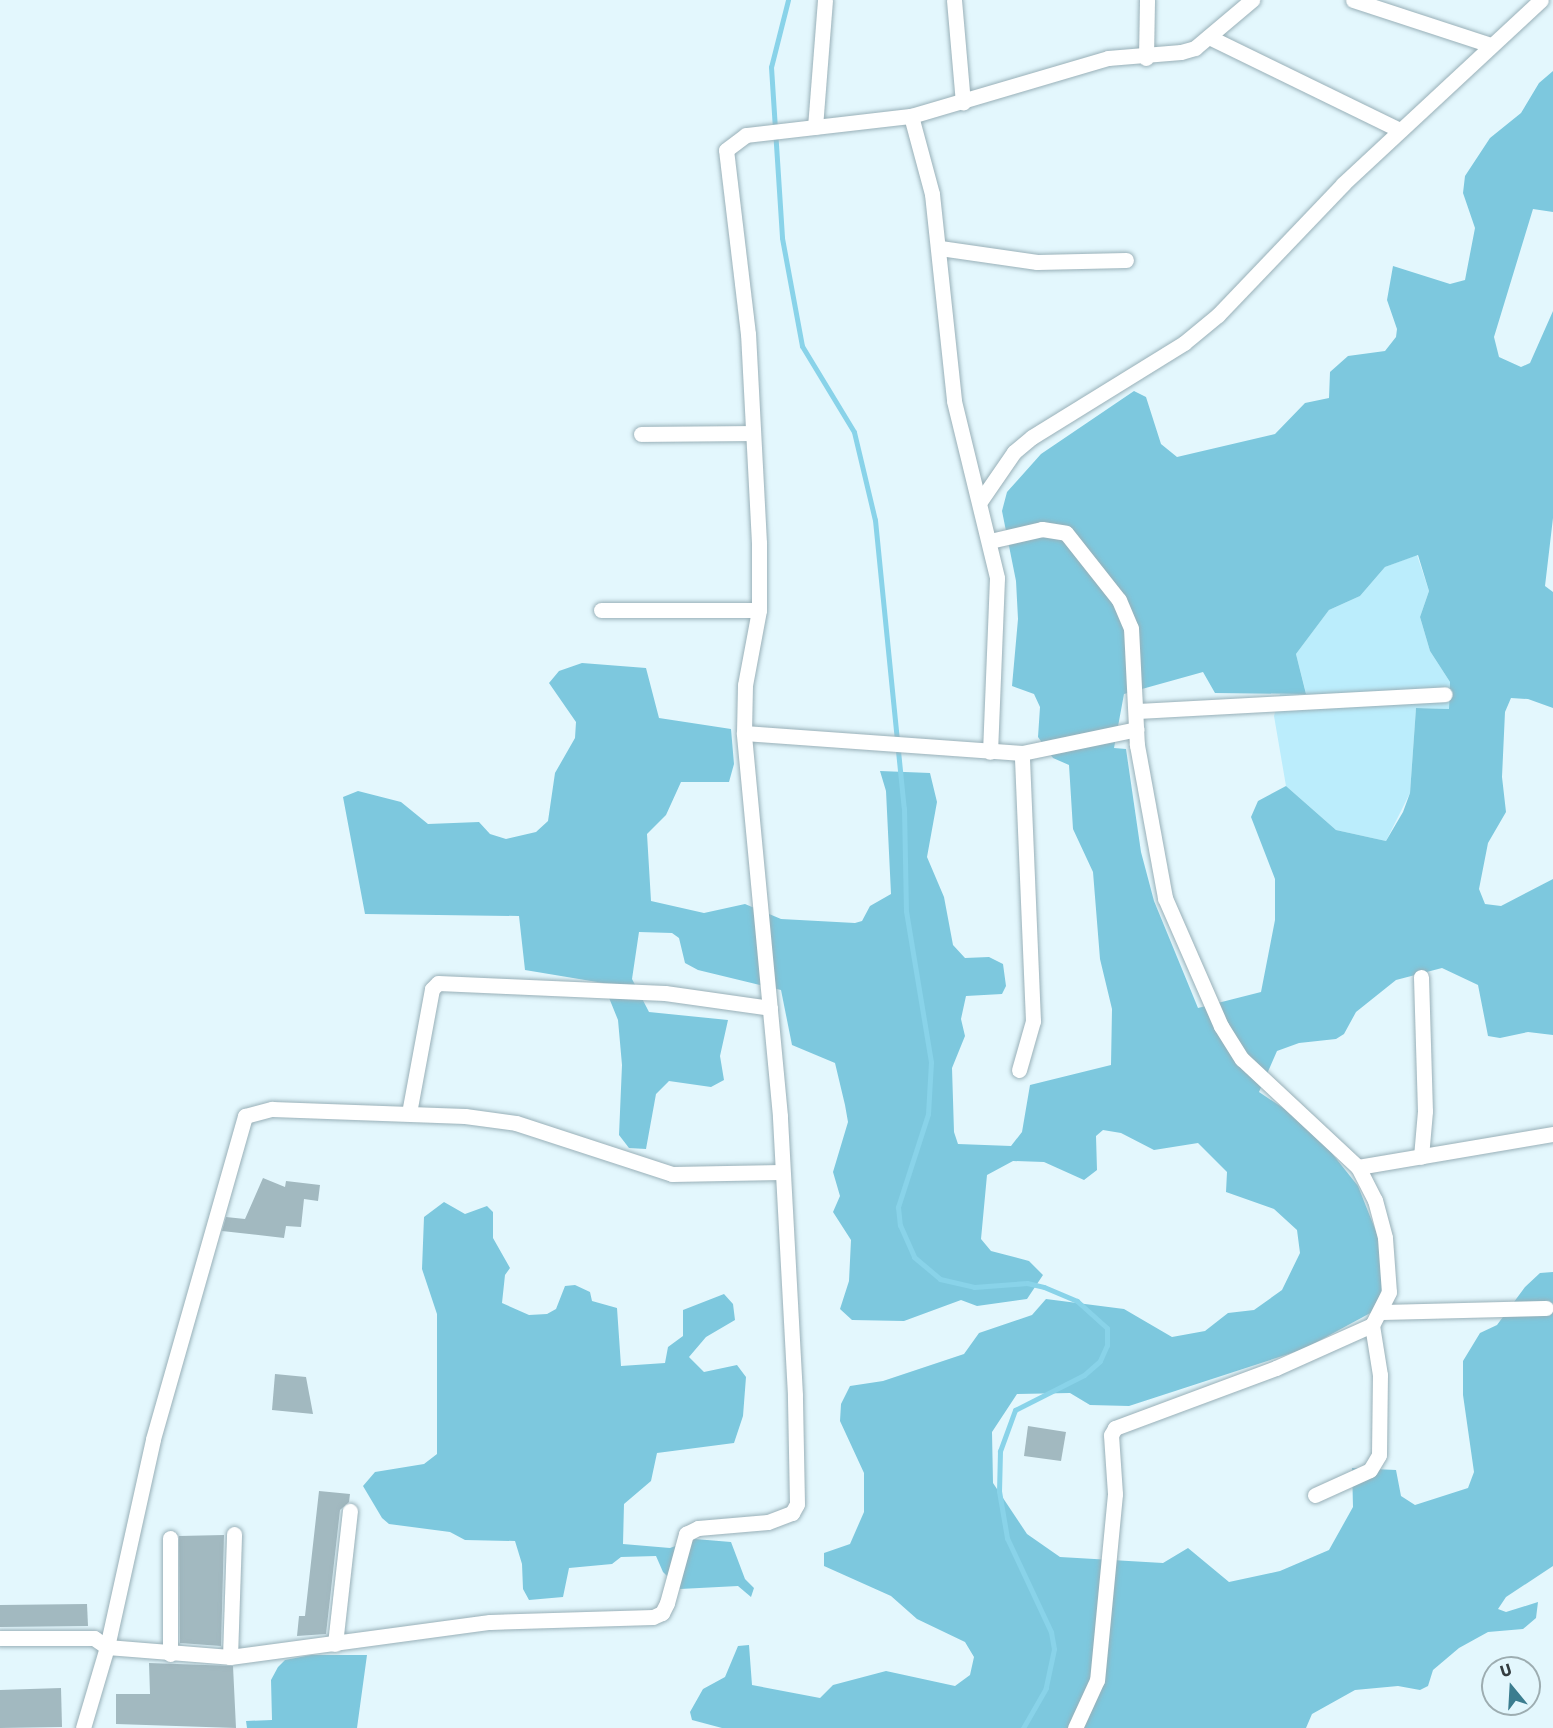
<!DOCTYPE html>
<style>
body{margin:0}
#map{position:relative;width:1553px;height:1728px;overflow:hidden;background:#e3f7fd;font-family:Jost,sans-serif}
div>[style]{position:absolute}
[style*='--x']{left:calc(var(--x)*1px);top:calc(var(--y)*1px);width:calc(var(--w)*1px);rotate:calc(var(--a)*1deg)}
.green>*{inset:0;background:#bbedfc}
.forest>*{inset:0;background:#7dc8de}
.stream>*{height:5px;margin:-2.5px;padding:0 2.5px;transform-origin:2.5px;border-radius:2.5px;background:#89d3e9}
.building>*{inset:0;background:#a2b9c0}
.roads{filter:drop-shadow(0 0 2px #99b0b8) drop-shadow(0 0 2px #99b0b8)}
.minor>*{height:15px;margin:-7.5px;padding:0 7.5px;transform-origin:7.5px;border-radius:7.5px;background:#fff}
span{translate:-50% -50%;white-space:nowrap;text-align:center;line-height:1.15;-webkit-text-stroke:5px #e3f7fd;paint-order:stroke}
.north{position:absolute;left:1481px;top:1656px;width:60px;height:60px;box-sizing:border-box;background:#e3f7fd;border:2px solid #9dadb1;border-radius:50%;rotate:342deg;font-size:16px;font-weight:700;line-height:24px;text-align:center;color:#343d40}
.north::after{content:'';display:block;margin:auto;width:21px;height:27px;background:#3b7d8f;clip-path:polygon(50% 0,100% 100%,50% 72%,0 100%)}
</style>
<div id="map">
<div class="green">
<i style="clip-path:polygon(1417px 555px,1429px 591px,1420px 617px,1430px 651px,1450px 682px,1449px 709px,1416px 708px,1410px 793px,1386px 841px,1336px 830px,1286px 786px,1274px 716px,1280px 694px,1306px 693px,1296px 654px,1329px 610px,1360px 596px,1385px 567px)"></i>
</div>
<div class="forest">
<i style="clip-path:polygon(evenodd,1553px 71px,1553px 212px,1533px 209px,1494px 337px,1499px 357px,1521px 367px,1530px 363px,1553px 311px,1553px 518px,1545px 586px,1553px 592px,1553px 708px,1528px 699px,1511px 698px,1505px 712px,1502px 777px,1506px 812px,1488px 843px,1479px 889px,1485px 904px,1501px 906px,1553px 879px,1553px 1035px,1528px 1032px,1500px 1038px,1488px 1036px,1478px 985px,1442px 968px,1396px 980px,1356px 1012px,1344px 1034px,1336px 1039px,1299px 1043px,1277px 1051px,1259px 1092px,1310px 1126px,1358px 1186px,1381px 1244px,1385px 1281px,1374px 1311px,1304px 1349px,1129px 1406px,1090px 1405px,1070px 1393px,1017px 1394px,992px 1432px,993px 1483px,1027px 1534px,1060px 1557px,1163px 1563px,1188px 1548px,1229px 1582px,1280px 1571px,1329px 1550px,1353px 1507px,1352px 1468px,1396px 1470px,1401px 1496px,1415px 1505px,1468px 1488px,1474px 1472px,1463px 1395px,1463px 1361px,1480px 1333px,1497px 1325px,1525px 1287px,1540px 1273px,1553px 1272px,1553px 1566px,1506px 1597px,1498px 1609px,1506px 1612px,1538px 1602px,1536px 1618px,1523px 1629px,1488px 1632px,1459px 1648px,1433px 1670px,1428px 1686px,1420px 1690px,1398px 1686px,1355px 1690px,1312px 1714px,1306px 1728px,722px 1728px,692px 1720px,690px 1712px,703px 1689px,725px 1677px,738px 1646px,749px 1645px,752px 1685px,820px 1698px,833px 1685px,886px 1671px,955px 1686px,970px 1675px,974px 1657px,965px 1642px,917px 1619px,891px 1596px,824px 1566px,824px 1553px,850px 1544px,864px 1512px,864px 1473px,840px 1421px,841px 1404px,850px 1386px,883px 1381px,964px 1354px,979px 1333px,1032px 1315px,1046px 1299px,1124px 1309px,1172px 1337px,1205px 1331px,1228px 1313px,1254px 1310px,1282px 1290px,1300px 1253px,1297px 1230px,1274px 1209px,1226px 1192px,1227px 1172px,1198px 1143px,1154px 1150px,1121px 1133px,1103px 1130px,1096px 1136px,1097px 1170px,1084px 1180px,1044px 1162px,1013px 1161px,987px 1175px,981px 1239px,991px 1251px,1029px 1261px,1043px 1275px,1027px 1299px,977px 1306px,961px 1300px,904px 1321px,852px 1320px,840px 1309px,849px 1281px,851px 1240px,833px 1212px,840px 1196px,833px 1172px,848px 1122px,845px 1105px,835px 1063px,792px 1045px,781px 990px,698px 970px,685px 963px,679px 938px,672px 933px,639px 932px,632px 979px,649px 1012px,728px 1020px,720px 1056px,724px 1080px,711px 1087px,669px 1081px,656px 1094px,646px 1149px,629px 1148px,619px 1135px,622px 1065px,618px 1020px,603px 983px,525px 970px,519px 916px,365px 914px,343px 797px,358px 791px,401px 802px,428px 824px,479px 822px,490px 834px,506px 839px,536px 832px,548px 821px,555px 773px,575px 738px,576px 722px,549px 683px,559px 671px,582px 663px,646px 668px,659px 718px,731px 729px,734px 764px,729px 782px,681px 782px,666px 815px,647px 834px,651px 901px,704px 913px,745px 904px,781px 919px,855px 923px,862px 921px,870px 906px,891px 894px,886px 791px,880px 771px,930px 773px,937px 802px,927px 857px,944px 897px,953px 945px,965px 958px,989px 957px,1003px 964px,1006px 986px,1002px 994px,966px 996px,961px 1019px,965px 1036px,952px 1068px,954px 1132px,958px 1144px,1011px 1146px,1022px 1132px,1030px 1085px,1111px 1065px,1112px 1009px,1100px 959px,1093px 872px,1073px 829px,1069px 765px,1053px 758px,1038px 737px,1040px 707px,1034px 694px,1012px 686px,1018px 619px,1016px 581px,1002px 511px,1007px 492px,1041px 454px,1134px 391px,1146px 397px,1161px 444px,1177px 457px,1275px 434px,1305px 403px,1329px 398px,1330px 372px,1348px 356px,1385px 351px,1396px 337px,1397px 329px,1387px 300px,1393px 266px,1450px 284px,1465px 280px,1475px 228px,1463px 193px,1465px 176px,1490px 138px,1521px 113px,1539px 83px,1553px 71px,1418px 555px,1429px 591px,1420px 617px,1430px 651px,1450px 682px,1449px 709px,1416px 708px,1410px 793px,1403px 812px,1386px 841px,1336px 830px,1286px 786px,1258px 801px,1251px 817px,1275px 879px,1275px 920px,1261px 992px,1198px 1008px,1154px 901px,1141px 852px,1126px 749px,1114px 748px,1124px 694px,1203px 672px,1215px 693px,1306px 694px,1296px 654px,1329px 610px,1360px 596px,1385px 567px,1418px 555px)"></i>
<i style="clip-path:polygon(444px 1202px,465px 1214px,487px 1206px,493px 1212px,493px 1238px,510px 1268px,505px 1275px,502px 1303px,529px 1315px,547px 1314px,556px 1309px,565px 1286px,575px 1285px,590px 1292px,592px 1301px,617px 1308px,621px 1366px,665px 1363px,668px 1347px,683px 1336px,683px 1310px,724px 1294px,733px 1304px,735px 1320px,706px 1337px,689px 1357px,704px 1372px,737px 1365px,746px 1377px,743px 1416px,734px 1443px,657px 1453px,651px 1481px,624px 1504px,623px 1544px,670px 1548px,695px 1539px,731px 1542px,745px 1579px,754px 1588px,751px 1597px,738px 1586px,680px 1589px,663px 1572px,656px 1556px,621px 1557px,612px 1564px,569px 1568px,563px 1597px,529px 1600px,523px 1589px,522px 1564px,515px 1541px,465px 1540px,450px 1532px,389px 1524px,382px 1518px,363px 1486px,375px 1472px,424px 1464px,437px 1454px,437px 1314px,422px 1269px,424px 1217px)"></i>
<i style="clip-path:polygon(311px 1655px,367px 1655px,357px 1728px,247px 1728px,246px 1721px,272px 1720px,271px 1680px,278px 1667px,285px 1660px)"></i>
</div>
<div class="stream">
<i style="--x:788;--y:0;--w:69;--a:104.2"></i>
<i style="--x:771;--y:67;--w:171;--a:86.3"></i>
<i style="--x:782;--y:238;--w:110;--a:79.5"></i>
<i style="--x:802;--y:346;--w:100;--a:58.8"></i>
<i style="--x:854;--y:432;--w:90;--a:76.6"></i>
<i style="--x:875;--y:520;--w:289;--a:84.3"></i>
<i style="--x:904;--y:808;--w:103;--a:88.9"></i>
<i style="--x:906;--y:911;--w:153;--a:80.6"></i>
<i style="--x:931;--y:1062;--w:52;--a:93.3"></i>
<i style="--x:928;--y:1114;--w:98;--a:107.9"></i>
<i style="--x:898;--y:1207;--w:18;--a:84"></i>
<i style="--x:900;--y:1225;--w:35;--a:66"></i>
<i style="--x:914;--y:1257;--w:34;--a:40"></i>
<i style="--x:940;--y:1279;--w:35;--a:13"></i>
<i style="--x:974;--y:1287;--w:53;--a:-4.3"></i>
<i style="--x:1027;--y:1283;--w:17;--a:13"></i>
<i style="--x:1044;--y:1287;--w:36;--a:23"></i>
<i style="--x:1077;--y:1301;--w:40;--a:42"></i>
<i style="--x:1107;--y:1328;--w:17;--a:90"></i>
<i style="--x:1107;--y:1345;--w:17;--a:114"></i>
<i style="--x:1100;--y:1361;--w:21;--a:139"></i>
<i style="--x:1084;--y:1375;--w:77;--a:153.1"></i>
<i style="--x:1015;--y:1410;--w:44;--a:110.1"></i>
<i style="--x:1000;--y:1451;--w:40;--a:91.4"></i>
<i style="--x:999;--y:1491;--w:48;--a:80.3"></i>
<i style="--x:1007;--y:1538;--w:104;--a:64.9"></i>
<i style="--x:1051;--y:1632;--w:17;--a:80"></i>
<i style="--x:1054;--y:1649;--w:40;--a:102"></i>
<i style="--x:1046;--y:1688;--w:46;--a:119.9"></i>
</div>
<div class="building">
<i style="clip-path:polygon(263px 1178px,285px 1187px,286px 1181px,320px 1185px,318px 1201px,304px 1199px,301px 1227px,286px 1226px,284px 1238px,222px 1231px,226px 1217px,245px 1219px)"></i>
<i style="clip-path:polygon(275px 1374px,306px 1377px,313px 1414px,272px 1410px)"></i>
<i style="clip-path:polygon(1028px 1426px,1066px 1432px,1061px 1461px,1024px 1456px)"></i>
<i style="clip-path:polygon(319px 1491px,350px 1494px,349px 1502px,340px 1510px,326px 1634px,297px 1636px,299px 1616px,305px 1616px)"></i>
<i style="clip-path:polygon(224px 1535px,221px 1646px,180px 1643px,179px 1536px)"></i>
<i style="clip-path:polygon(87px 1604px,88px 1626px,0 1627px,0 1605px)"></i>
<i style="clip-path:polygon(149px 1663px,233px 1666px,236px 1728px,116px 1724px,116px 1694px,150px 1694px)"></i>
<i style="clip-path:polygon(61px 1688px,62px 1727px,0 1728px,0 1690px)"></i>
</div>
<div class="roads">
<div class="minor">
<i style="--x:954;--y:0;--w:103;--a:85"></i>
<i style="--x:1353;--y:0;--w:145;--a:18.1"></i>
<i style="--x:1209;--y:37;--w:212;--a:26"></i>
<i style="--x:1146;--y:58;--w:58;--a:-89"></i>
<i style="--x:911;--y:116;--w:81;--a:74.9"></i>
<i style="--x:932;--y:194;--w:208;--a:83.9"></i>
<i style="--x:954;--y:401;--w:182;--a:76.3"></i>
<i style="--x:997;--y:578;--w:174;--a:92.3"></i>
<i style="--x:815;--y:127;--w:127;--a:-85.5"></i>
<i style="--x:940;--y:248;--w:98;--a:8.2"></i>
<i style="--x:1037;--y:262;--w:89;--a:-1.3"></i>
<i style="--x:641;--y:434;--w:109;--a:-0.5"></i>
<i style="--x:981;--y:500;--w:58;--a:-55.5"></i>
<i style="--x:1014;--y:452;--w:23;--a:-40"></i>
<i style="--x:1032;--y:437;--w:179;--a:-31.7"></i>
<i style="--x:1184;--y:343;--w:44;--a:-39.5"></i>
<i style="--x:1218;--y:315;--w:181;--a:-46.3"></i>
<i style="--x:1343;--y:184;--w:270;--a:-42.9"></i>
<i style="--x:990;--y:541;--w:53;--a:-13"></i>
<i style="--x:1042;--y:529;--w:24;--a:9"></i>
<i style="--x:1066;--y:533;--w:85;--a:51.7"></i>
<i style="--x:1119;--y:600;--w:30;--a:67"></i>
<i style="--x:1131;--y:628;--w:117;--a:87.1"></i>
<i style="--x:1137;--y:745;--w:156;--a:79.6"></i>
<i style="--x:1165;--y:898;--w:140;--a:66.4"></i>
<i style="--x:1221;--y:1026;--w:39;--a:58"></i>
<i style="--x:1242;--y:1059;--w:158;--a:43"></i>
<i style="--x:1358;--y:1167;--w:37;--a:63"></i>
<i style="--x:1375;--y:1200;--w:39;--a:75"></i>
<i style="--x:1385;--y:1238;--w:54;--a:85.8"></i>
<i style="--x:1389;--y:1292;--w:37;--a:117"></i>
<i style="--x:1372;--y:1325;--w:105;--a:155.9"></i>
<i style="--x:1276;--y:1368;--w:172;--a:159.6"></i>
<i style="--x:1115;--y:1428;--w:8;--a:120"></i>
<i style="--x:1111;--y:1435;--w:59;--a:86.1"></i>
<i style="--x:1115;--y:1494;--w:187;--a:95.5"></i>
<i style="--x:1097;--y:1680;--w:53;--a:114.6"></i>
<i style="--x:601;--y:610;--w:158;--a:0"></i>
<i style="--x:1136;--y:711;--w:309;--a:-3.1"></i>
<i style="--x:744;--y:733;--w:279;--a:4.1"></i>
<i style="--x:1022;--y:753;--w:117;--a:-11.8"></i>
<i style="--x:1421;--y:977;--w:134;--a:88.3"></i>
<i style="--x:1425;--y:1111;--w:46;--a:95"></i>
<i style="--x:1019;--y:1070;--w:51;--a:-74.1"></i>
<i style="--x:1033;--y:1021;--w:268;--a:-92.4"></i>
<i style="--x:409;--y:1113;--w:126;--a:-79.5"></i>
<i style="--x:432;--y:989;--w:8;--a:-45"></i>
<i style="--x:438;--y:983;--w:227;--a:2.5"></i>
<i style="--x:665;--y:993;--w:106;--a:8.1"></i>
<i style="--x:1358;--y:1167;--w:198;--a:-9.6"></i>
<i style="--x:1380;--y:1312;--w:166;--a:-1.4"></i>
<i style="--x:1315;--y:1495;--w:60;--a:-24.4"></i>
<i style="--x:1370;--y:1470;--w:17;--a:-59"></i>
<i style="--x:1379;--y:1455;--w:80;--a:-89.3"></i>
<i style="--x:1380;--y:1375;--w:51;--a:-99.1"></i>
<i style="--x:170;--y:1538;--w:116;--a:90"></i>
<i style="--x:0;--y:1638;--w:94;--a:0"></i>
<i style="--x:94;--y:1638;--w:16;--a:35"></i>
<i style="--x:107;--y:1647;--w:123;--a:4.6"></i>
<i style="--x:230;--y:1657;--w:262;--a:-7.7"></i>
<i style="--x:490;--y:1622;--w:163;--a:-1.8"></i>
<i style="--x:653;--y:1617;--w:10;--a:-24"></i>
<i style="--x:662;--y:1613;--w:11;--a:-63"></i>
<i style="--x:667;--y:1603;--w:72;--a:-74.6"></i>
<i style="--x:686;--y:1534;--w:13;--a:-27"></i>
<i style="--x:698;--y:1528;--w:70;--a:-4.9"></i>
<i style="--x:768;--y:1522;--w:26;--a:-21"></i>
<i style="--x:792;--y:1513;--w:10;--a:-61"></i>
<i style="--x:797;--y:1504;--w:109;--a:-91.1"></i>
<i style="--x:795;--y:1395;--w:279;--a:-93.1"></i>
<i style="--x:780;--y:1116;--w:385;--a:-95.4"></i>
<i style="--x:744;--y:733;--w:48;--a:-88.8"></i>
<i style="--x:745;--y:685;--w:76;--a:-79.4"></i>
<i style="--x:759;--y:610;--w:67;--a:-90"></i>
<i style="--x:759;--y:543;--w:209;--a:-93"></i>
<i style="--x:748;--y:334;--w:185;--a:-96.8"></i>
<i style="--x:726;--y:150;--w:25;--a:-37"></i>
<i style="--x:746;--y:135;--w:166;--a:-6.6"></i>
<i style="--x:911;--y:116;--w:205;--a:-16.4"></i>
<i style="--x:1108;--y:58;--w:73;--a:-4.7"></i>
<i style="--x:1181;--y:52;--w:15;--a:-16"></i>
<i style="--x:1195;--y:48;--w:75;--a:-40.1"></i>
<i style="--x:335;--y:1644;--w:134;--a:-83.6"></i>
<i style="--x:230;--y:1657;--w:123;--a:-88.1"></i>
<i style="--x:83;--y:1728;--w:84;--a:-73.5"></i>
<i style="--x:107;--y:1647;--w:213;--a:-77.5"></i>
<i style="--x:153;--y:1439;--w:336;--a:-74.1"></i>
<i style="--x:245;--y:1116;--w:28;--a:-15"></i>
<i style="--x:272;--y:1109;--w:193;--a:2.1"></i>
<i style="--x:465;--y:1116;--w:51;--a:7.8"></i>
<i style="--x:516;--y:1123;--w:164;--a:18.1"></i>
<i style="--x:672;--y:1174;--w:109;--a:-1.1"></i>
</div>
</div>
<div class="north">U</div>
</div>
